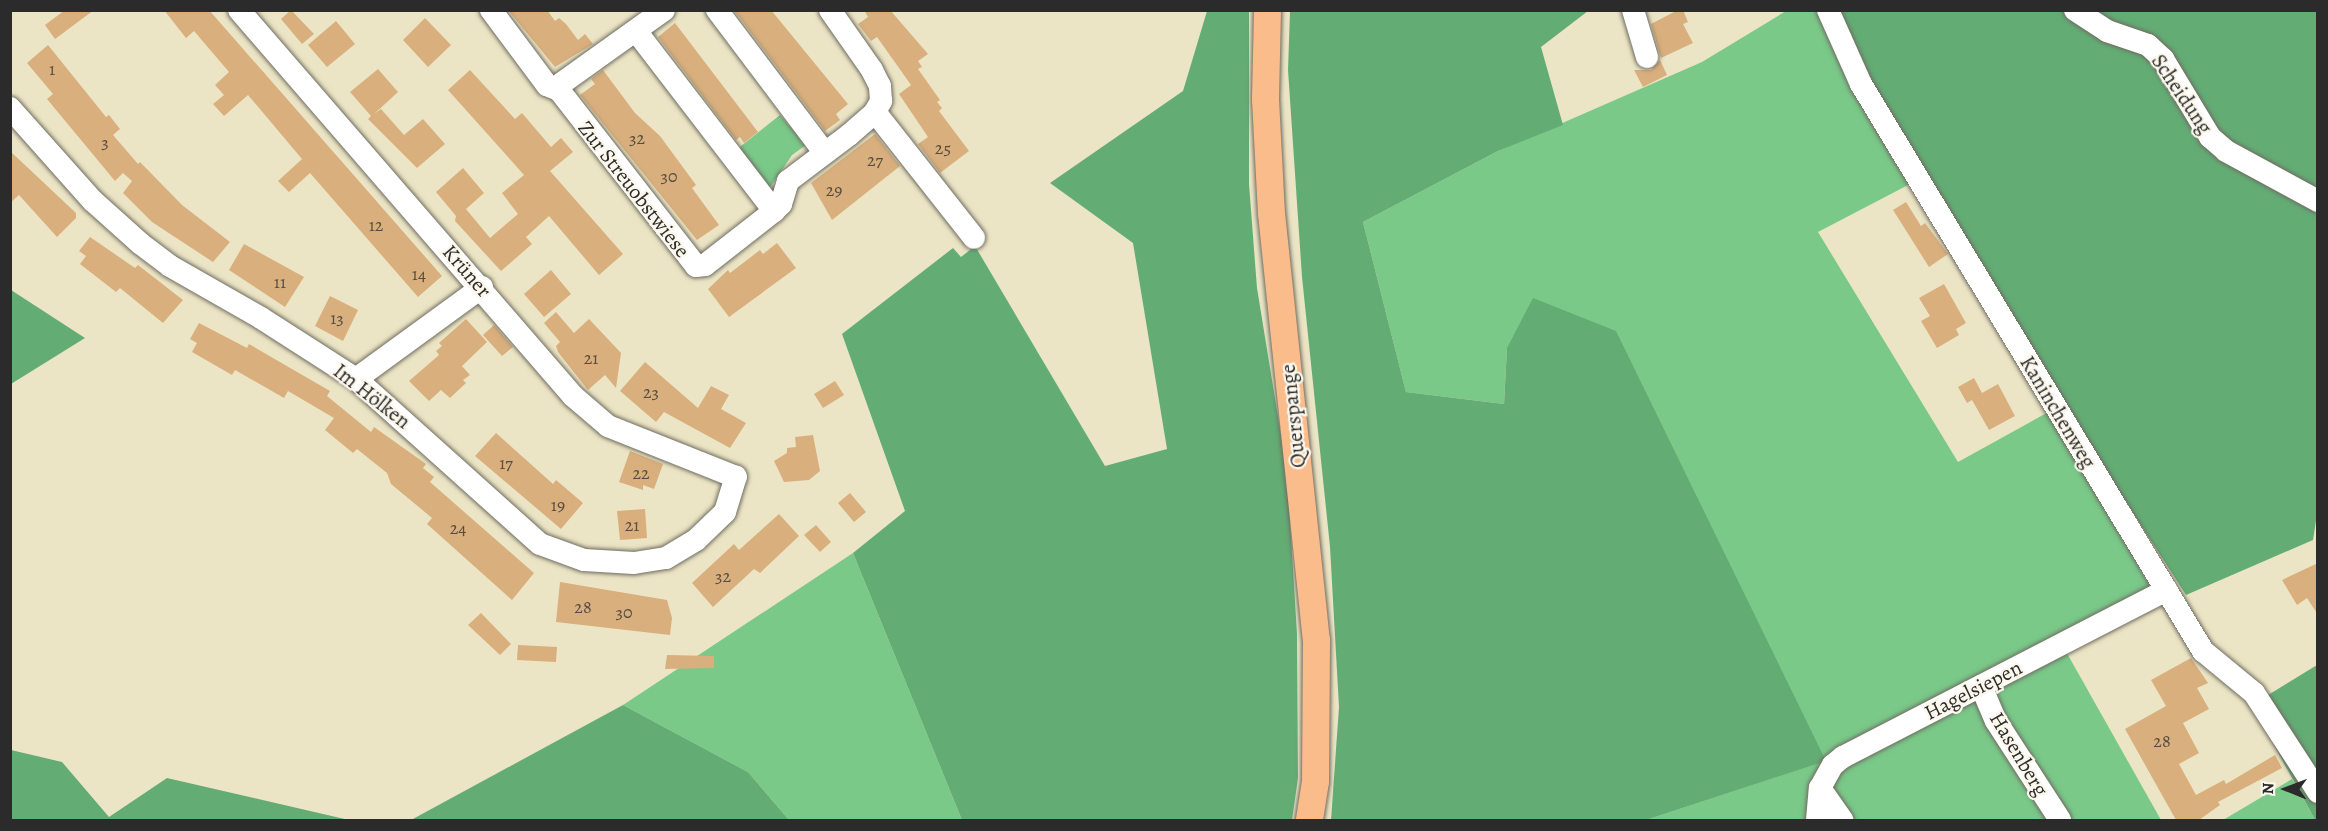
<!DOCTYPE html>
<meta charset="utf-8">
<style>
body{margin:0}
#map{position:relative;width:2328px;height:831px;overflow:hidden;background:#ece5c5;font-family:Alegreya,serif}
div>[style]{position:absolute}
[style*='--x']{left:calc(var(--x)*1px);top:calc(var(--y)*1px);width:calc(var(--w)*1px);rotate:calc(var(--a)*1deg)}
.green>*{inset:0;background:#7ac989}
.forest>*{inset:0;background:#63ad75}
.building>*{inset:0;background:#d9af7d}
.roads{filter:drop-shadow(0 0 2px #6f6c61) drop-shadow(0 0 2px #6f6c61)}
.minor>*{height:22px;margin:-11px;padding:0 11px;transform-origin:11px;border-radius:11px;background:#fff}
.major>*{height:27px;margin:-13.5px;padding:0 13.5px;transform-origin:13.5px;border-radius:13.5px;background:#fabc8b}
span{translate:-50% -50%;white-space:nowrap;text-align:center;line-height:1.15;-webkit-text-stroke:4.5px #fbf7ec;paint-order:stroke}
.number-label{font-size:18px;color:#564c40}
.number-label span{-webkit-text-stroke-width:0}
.street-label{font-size:21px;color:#2b2b2b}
.frame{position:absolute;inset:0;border:12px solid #2b2b2b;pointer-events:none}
.north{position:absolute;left:2256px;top:759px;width:60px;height:60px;-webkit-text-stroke:4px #fbf7ec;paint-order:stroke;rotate:271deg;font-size:16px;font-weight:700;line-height:24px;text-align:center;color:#2b2b2b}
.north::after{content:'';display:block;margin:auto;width:21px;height:27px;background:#2b2b2b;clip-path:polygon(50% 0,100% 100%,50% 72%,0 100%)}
</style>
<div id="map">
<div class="green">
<i style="clip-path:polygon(1786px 11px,1821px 11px,1910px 184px,1818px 232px,1958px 462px,2052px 410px,2160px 591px,1826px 761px,1835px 820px,1646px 820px,1825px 761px,1507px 348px,1504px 404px,1406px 392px,1363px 222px,1498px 151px,1702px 62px)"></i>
<i style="clip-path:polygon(780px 115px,806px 145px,792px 155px,771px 186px,760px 188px,736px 150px)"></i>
<i style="clip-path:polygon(853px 553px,962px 820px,789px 820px,748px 772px,623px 705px)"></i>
<i style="clip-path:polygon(2064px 648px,2161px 820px,1849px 820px,1826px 784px,1839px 768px)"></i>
<i style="clip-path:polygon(2292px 779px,2315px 820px,2223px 820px)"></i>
</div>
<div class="forest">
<i style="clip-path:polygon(1207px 11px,1249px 11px,1249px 184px,1257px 288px,1287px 472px,1297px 634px,1298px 778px,1292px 820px,962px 820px,853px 553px,905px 511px,842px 334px,953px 248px,961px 257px,975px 246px,1105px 466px,1167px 449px,1133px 243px,1050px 183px,1183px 91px)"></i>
<i style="clip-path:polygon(1290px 11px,1588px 11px,1541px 47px,1563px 125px,1498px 151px,1363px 222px,1406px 392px,1504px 404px,1507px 348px,1533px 298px,1616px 331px,1826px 761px,1646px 820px,1331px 820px,1339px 707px,1330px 547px,1302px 277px,1288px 70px)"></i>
<i style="clip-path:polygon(1836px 11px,2317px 11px,2318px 508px,2313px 540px,2186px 595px,2016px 331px,1865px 78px)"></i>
<i style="clip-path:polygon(11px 290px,85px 338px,11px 384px)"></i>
<i style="clip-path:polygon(2317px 665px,2317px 820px,2315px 820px,2252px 705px)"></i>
<i style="clip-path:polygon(623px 705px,748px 772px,789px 820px,411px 820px)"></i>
<i style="clip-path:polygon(11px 750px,62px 762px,109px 817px,167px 778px,349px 820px,11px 820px)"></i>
</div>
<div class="building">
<i style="clip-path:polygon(65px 10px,94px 10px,55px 39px,45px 25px)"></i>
<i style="clip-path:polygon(164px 10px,209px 10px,442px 276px,418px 297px,310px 173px,289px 192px,278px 181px,302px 159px,248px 95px,224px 116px,213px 104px,224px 95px,215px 85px,229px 72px,194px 31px,186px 38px)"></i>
<i style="clip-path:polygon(291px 10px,314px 34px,302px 44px,281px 19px)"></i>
<i style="clip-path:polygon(508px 10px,547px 10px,555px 21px,559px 18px,566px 24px,578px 40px,585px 34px,593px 44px,555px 67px)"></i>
<i style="clip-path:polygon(734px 10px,771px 10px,848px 104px,836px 114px,840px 120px,825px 131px)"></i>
<i style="clip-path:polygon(864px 10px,890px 10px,928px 54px,918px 61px,922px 67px,918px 69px,940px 100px,937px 102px,942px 108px,939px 111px,969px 151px,940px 173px,918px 144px,928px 137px,899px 94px,911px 85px,877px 37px,871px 41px,858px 24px,868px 17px)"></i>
<i style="clip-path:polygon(1678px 10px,1683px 10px,1688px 22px,1683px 24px,1693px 43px,1661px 58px,1651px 24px)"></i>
<i style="clip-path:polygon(425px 18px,451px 45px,428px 67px,403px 40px)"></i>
<i style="clip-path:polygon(336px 21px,355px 44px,327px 67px,308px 45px)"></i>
<i style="clip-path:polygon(675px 23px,758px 132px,744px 143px,740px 137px,736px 140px,658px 37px)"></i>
<i style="clip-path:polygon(48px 45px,106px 117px,109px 115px,120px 129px,113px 135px,138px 164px,140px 162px,182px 205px,230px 242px,213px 262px,152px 222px,123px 193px,132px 181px,123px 173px,115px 181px,47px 99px,53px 94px,27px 63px)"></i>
<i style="clip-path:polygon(1660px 60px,1667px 75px,1643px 87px,1634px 70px,1651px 70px)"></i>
<i style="clip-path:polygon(378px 69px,398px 92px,374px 114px,381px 109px,404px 135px,423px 119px,445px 144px,417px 168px,368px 119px,371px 116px,350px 92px)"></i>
<i style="clip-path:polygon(470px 70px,515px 119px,522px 113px,551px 147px,561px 138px,573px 152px,550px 171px,623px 254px,599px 275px,549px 216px,526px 237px,532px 244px,501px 271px,455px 221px,456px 216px,436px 192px,463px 168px,484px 193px,466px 209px,490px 238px,518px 214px,502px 193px,524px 175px,448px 90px)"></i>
<i style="clip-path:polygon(603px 70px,635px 113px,660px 136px,696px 185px,692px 188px,719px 225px,697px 240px,580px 95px,595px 84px,591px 79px)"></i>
<i style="clip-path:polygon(875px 134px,900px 166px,832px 220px,811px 183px)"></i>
<i style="clip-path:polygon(10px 151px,76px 213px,76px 218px,57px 237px,19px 195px,10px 203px)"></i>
<i style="clip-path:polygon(1906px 202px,1921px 226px,1925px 223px,1948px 254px,1929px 267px,1893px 210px)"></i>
<i style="clip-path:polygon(90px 237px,135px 268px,138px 265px,183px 300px,163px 323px,120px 288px,116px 292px,80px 264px,86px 256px,79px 251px)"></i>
<i style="clip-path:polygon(777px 243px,796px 268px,729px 317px,708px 289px,728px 270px,730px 273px,760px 250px,763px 254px)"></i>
<i style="clip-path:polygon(244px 244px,304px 277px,285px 307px,229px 270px)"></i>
<i style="clip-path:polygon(551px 270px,571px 294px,544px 317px,524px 294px)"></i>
<i style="clip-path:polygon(1944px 284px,1966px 323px,1956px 329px,1959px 335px,1937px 348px,1921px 321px,1930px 316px,1919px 298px)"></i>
<i style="clip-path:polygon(330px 296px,358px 310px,343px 341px,315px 326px)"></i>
<i style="clip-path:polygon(556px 312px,574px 333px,589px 319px,621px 353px,616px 388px,605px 375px,588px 390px,558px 352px,556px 346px,560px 342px,544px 323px)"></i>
<i style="clip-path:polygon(466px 319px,487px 342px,462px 366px,470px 375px,463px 380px,466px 383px,450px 398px,441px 390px,429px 401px,409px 381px,439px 355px,436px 351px,442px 346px,439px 343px)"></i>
<i style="clip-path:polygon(199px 323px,247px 348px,249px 344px,330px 391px,327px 396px,371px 432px,374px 427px,426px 464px,423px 468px,434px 477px,430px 482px,534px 573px,512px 600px,427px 524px,432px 518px,391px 484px,387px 473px,357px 449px,353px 453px,325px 430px,334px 418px,288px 391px,284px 398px,235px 370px,232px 375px,192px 352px,197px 343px,190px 339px)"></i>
<i style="clip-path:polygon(494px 325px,513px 347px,502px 356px,483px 335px)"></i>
<i style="clip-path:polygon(645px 362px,698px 408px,711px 386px,729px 395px,721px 409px,746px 423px,730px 448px,664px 412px,656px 422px,620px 391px)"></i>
<i style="clip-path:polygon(1974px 378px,1982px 393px,1998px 384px,2015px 416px,1989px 430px,1972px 400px,1967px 403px,1958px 387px)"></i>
<i style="clip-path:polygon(835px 381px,844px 395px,823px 408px,814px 394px)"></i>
<i style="clip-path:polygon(496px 433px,553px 484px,556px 480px,583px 503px,561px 529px,475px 456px)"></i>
<i style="clip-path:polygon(813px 435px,820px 471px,809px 480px,784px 482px,774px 461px,787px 453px,787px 448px,796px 447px,795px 437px)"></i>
<i style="clip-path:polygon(630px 451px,663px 464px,654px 489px,643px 485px,643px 490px,619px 482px)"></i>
<i style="clip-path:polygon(850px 493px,866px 512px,854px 522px,838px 503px)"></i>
<i style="clip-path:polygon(645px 509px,647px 538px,620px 540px,617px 511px)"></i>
<i style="clip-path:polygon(779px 514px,799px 536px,760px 573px,754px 569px,713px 607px,692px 583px,734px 544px,739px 550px)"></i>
<i style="clip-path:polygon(816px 525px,831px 542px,820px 552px,804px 535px)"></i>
<i style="clip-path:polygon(2318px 563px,2318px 615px,2307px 598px,2297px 605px,2282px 580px)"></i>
<i style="clip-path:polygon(560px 582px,667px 600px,672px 618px,670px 635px,556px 622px)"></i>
<i style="clip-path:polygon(481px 613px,511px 644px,500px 655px,468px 625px)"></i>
<i style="clip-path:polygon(518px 645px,557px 647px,556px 662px,517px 660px)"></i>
<i style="clip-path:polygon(667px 655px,714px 656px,714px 668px,665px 669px)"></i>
<i style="clip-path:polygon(2191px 658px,2208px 683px,2197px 688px,2209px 709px,2183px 723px,2199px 753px,2179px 764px,2196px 795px,2224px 780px,2226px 784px,2275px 755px,2282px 768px,2218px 802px,2220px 805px,2199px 820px,2176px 820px,2125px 729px,2166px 706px,2151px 680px)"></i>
</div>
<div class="roads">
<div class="minor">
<i style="--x:491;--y:10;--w:94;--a:53.3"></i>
<i style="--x:547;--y:85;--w:13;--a:23"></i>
<i style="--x:664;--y:10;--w:125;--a:144.4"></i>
<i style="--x:562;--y:83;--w:8;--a:113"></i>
<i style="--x:559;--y:90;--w:223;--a:52.1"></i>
<i style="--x:696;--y:266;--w:9;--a:-6"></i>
<i style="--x:705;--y:265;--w:88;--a:-38"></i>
<i style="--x:774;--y:211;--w:10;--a:-45"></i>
<i style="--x:781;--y:204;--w:24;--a:-73"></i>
<i style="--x:788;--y:181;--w:76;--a:-37"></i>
<i style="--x:849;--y:135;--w:35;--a:-41"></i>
<i style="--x:875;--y:112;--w:13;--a:-61"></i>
<i style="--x:881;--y:101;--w:15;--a:-94"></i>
<i style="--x:880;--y:86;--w:18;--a:-117"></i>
<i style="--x:872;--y:70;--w:73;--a:-125"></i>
<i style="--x:717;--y:10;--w:178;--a:53"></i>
<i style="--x:1633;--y:10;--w:49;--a:73.4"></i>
<i style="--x:1828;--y:10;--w:81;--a:66"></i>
<i style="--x:1861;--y:84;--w:662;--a:58.9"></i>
<i style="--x:2203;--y:651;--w:66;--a:39.5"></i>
<i style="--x:2254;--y:693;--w:118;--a:57.1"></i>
<i style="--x:2075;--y:10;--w:38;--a:33"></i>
<i style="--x:2107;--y:31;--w:43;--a:18.9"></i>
<i style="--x:2148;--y:45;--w:21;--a:43"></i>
<i style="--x:2163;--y:59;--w:91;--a:58.9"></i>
<i style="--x:2210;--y:137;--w:21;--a:41"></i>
<i style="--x:2226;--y:151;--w:105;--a:28.5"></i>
<i style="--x:636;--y:31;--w:227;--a:52.5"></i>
<i style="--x:10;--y:108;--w:125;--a:48.3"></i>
<i style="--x:93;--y:201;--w:64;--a:41.9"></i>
<i style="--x:141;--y:244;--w:36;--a:37"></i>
<i style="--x:170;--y:266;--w:105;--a:29.7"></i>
<i style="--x:261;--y:318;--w:113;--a:32.7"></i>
<i style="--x:356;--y:379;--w:247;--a:41.9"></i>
<i style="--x:540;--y:544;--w:47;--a:20"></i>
<i style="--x:584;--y:560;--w:50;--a:3.4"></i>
<i style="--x:634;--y:563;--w:32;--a:-9"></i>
<i style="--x:666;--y:558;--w:35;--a:-31"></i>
<i style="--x:696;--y:540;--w:40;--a:-44"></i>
<i style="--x:725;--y:512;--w:37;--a:-73"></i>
<i style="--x:736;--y:477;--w:138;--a:-158.3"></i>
<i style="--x:608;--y:426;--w:46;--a:-139.4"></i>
<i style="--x:573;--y:396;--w:510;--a:-130.87"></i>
<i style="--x:875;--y:112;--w:160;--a:51.8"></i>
<i style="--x:356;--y:379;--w:156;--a:-36.1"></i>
<i style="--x:1981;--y:686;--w:38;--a:67"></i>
<i style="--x:1996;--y:721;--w:118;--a:57.1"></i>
<i style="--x:1820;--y:788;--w:39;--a:55"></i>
<i style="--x:1817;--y:820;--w:32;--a:-85"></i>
<i style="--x:1820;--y:788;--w:26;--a:-61"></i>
<i style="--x:1833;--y:765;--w:13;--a:-39"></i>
<i style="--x:1843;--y:757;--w:364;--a:-27.3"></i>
</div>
<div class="major">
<i style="--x:1267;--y:10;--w:89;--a:91.3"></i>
<i style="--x:1265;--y:99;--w:114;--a:87"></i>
<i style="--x:1271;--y:213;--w:429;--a:84"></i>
<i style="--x:1316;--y:640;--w:141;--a:90.4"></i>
<i style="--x:1315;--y:781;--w:39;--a:99"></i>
</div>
</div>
<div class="number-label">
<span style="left:52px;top:69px">1</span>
<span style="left:637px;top:138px">32</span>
<span style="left:105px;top:142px">3</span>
<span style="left:943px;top:148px">25</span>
<span style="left:875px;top:160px">27</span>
<span style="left:669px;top:176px">30</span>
<span style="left:834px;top:190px">29</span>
<span style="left:376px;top:225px">12</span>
<span style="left:419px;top:274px">14</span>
<span style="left:280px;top:282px">11</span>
<span style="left:337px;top:318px">13</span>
<span style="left:591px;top:358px">21</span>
<span style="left:651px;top:392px">23</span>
<span style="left:506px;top:463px">17</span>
<span style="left:641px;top:473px">22</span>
<span style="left:558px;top:505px">19</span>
<span style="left:632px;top:525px">21</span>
<span style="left:458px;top:528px">24</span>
<span style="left:723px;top:576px">32</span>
<span style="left:583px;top:607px">28</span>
<span style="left:624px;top:612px">30</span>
<span style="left:2162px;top:741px">28</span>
</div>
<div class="street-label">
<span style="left:2182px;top:94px;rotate:56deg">Scheidung</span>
<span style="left:634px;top:189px;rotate:52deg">Zur Streuobstwiese</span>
<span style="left:467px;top:271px;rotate:49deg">Krüner</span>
<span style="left:372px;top:396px;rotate:38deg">Im Hölken</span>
<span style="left:2058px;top:412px;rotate:59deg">Kaninchenweg</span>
<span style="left:1293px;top:416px;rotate:-96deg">Querspange</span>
<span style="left:1973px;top:690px;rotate:-27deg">Hagelsiepen</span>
<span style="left:2019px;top:754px;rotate:59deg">Hasenberg</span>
</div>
<div class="frame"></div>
<div class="north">N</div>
</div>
